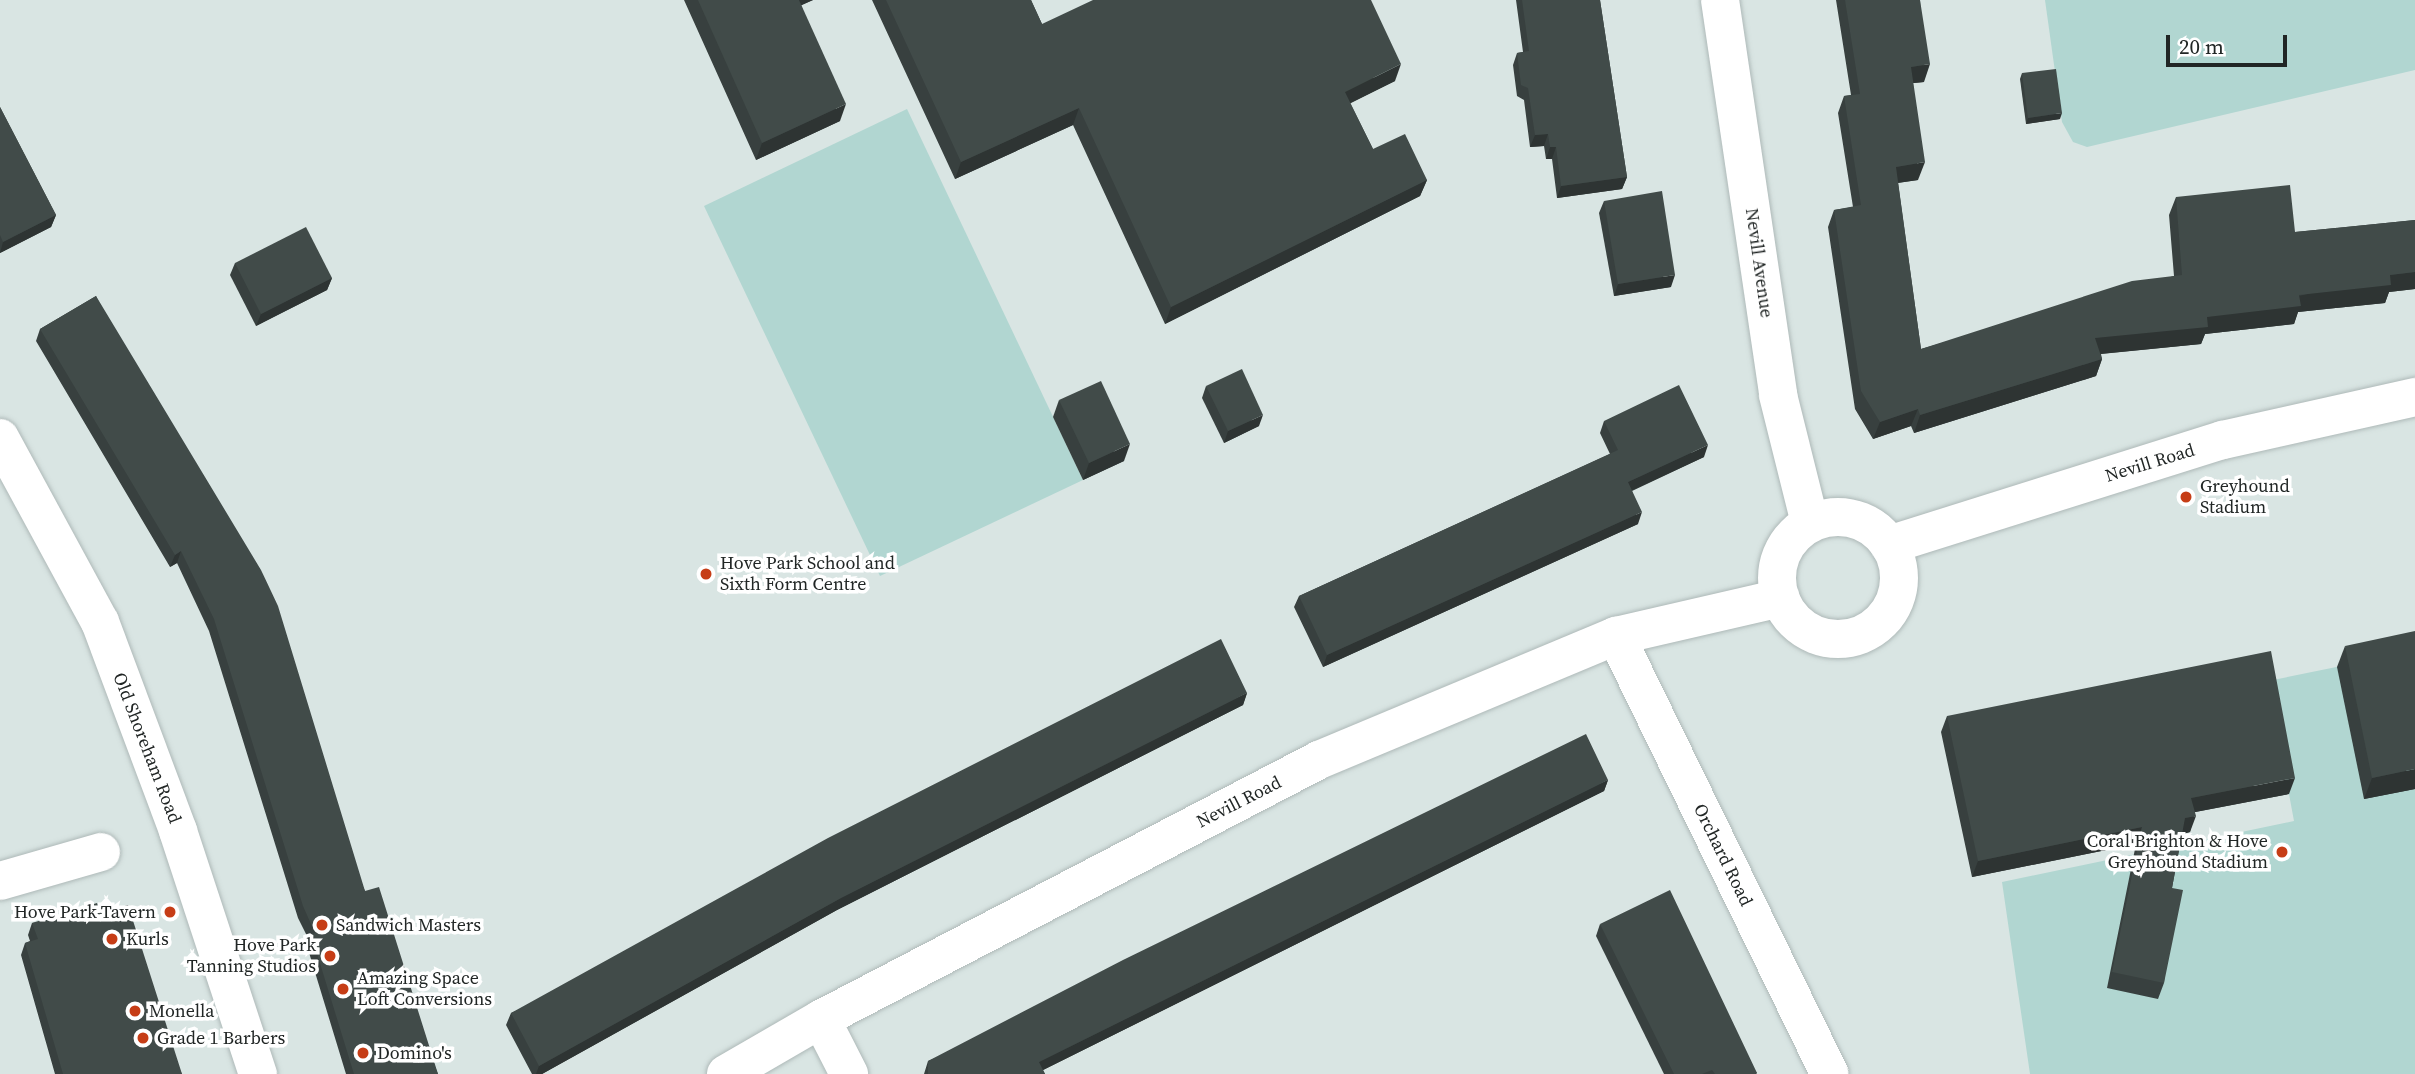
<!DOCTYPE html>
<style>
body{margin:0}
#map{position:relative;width:2415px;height:1074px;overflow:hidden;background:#d9e5e3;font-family:"Source Serif 4",serif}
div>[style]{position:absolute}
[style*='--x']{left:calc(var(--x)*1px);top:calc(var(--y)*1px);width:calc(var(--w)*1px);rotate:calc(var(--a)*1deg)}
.green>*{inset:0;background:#b1d6d1}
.roads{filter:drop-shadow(0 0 2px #aeb9b8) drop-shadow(0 0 2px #aeb9b8)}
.street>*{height:38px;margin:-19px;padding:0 19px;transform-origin:19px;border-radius:19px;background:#fff}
.primary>*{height:38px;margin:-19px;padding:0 19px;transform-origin:19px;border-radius:19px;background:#fff}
.primary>.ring{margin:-19px;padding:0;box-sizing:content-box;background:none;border:38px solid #fff;border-radius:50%}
.wall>*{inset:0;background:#38403f}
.shaded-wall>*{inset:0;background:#2e3433}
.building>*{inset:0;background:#414b49}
.dots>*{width:19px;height:19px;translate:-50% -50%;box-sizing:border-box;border:4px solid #fff;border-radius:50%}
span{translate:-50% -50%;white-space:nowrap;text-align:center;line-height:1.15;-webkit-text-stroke:7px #fff;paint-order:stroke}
.street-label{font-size:18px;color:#212625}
.poi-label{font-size:18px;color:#212625}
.left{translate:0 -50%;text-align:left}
.right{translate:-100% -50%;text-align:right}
.scale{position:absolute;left:2166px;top:35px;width:121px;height:32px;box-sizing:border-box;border:4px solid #212625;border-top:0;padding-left:9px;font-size:21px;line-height:24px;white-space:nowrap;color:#212625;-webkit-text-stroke:5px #fff;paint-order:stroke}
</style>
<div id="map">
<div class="green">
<i style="clip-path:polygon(2045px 0,2415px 0,2415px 70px,2087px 147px,2073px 142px,2062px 122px)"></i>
<i style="clip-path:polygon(907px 109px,1083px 480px,880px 576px,704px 206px)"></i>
<i style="clip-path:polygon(2415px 651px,2415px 1074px,2030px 1074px,2002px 882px,2294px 821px,2268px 681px)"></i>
</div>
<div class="roads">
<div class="street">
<i style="--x:1720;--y:0;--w:399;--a:81.6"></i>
<i style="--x:1778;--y:395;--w:132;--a:76"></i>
<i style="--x:1616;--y:636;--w:487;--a:64"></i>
<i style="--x:0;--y:881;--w:105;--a:-16"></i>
<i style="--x:821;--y:1019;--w:62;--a:63"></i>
</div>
<div class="primary">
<i style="--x:0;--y:438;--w:209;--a:61.5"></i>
<i style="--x:100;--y:622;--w:223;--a:69.5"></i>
<i style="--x:178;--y:831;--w:256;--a:71.8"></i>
<i class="ring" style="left:1777px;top:517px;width:84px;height:84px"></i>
<i style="--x:1889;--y:545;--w:350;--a:-17.5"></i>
<i style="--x:2223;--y:440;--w:197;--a:-12.6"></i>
<i style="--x:726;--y:1074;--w:110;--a:-30.1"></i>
<i style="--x:821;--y:1019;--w:561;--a:-27.48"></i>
<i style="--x:1319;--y:760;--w:322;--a:-22.7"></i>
<i style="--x:1616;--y:636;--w:169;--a:-13"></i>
</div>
</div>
<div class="wall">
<i style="clip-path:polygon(684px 0,813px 0,801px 5px,840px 121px,756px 160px)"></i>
<i style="clip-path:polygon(872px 0,1031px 0,1042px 24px,1395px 81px,1350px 103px,1373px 149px,1427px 180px,1420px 196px,1165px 324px,1073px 125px,955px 179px)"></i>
<i style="clip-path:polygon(1516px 0,1600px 0,1627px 177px,1622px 189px,1557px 198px,1552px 159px,1546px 159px,1544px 146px,1530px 147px,1524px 100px,1517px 96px,1513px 65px,1517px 53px,1523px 52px)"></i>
<i style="clip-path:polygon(1836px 0,1920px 0,1924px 82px,1913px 83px,1918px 180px,1898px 183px,1921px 349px,2174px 276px,2169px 215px,2176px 197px,2295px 232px,2415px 220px,2415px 289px,2389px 292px,2385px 303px,2298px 312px,2294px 324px,2205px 334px,2201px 344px,2101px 354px,2102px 359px,2096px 376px,1914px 433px,1911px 426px,1873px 439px,1855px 409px,1828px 227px,1834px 210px,1853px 207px,1838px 113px,1844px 96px,1851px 95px)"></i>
<i style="clip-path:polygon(2022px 73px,2060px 119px,2026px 124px,2020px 79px)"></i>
<i style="clip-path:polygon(0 107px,56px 215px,51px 227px,0 253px)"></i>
<i style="clip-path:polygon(1604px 201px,1671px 287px,1614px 296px,1599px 213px)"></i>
<i style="clip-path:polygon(235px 263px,332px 278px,327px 290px,256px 326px,230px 275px)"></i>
<i style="clip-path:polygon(96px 296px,365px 891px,438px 1074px,346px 1074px,307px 946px,309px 940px,298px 918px,209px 631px,177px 563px,170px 567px,36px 341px,40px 329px)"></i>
<i style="clip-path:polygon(1206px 386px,1259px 426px,1224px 443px,1202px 398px)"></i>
<i style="clip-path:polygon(1059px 400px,1124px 461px,1083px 480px,1053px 417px)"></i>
<i style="clip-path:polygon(1604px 421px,1704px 457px,1632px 491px,1638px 524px,1323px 667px,1294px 607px,1299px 596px,1610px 454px,1600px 433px)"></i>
<i style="clip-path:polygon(2345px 646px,2415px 789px,2364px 799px,2337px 667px)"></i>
<i style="clip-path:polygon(1247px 693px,1243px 705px,837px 910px,542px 1074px,532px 1074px,506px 1025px,511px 1013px)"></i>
<i style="clip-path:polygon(1947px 716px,2289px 794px,2195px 812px,2190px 832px,2182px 834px,2172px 888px,2164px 983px,2158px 999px,2107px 988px,2136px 844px,1972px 877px,1941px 732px)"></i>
<i style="clip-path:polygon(1608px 780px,1604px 791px,1043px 1070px,1045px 1074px,924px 1074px,928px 1061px)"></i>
<i style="clip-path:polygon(101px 913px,182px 1074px,55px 1074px,21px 955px,25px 943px,30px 941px,28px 935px,32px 923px)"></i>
<i style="clip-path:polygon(1600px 924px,1757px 1073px,1756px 1074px,1664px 1074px,1596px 936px)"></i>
</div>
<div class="shaded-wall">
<i style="clip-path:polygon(793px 0,813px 0,789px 11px)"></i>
<i style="clip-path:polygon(1401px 64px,1395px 81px,1339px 109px,1345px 92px)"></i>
<i style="clip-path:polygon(1930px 64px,1924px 82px,1904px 84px,1911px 67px)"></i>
<i style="clip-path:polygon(846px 104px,840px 121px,756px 160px,762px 143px)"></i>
<i style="clip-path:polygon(1079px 108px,1073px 125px,955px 179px,961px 162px)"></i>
<i style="clip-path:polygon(2062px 113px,2060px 119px,2026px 124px,2028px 118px)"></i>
<i style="clip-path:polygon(1548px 134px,1544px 146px,1530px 147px,1535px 135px)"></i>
<i style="clip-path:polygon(1550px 147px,1556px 147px,1552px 159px,1546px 159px)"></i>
<i style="clip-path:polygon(1925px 162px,1918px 180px,1889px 184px,1896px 167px)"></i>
<i style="clip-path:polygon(1627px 177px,1622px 189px,1557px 198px,1561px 186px)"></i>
<i style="clip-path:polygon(1427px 180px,1420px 196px,1165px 324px,1171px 307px)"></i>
<i style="clip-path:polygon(56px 215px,51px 227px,0 253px,3px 242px)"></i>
<i style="clip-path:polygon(2415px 272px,2415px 289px,2389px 292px,2385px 303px,2298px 312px,2294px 324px,2205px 334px,2201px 344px,2089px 355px,2095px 338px,2207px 317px,2390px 275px)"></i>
<i style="clip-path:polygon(1675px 275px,1671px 287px,1614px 296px,1618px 284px)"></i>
<i style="clip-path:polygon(332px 278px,327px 290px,256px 326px,261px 314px)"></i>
<i style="clip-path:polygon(2102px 359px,2096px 376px,1914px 433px,1920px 415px)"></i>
<i style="clip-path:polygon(1918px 409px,1911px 426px,1873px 439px,1880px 422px)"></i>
<i style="clip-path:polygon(1263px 415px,1259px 426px,1224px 443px,1228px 431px)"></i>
<i style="clip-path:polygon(1130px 444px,1124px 461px,1083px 480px,1089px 463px)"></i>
<i style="clip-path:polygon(1708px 445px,1704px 457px,1624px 494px,1628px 482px)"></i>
<i style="clip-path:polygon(1642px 512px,1638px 524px,1323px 667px,1327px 655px)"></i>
<i style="clip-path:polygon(181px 551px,177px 563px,170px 567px,175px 555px)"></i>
<i style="clip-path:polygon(1247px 693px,1243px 705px,837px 910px,542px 1074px,536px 1074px,539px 1066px,841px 898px)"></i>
<i style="clip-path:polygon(2415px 769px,2415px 789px,2364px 799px,2372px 778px)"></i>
<i style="clip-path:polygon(2295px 778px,2289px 794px,2185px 814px,2191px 798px)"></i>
<i style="clip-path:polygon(1608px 780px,1604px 791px,1035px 1074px,1039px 1062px)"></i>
<i style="clip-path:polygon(2196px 816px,2190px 832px,2179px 835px,2185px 818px)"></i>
<i style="clip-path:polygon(2142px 827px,2136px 844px,1972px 877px,1978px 861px)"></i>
</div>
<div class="building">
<i style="clip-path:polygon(698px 0,799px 0,846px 104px,762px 143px)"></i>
<i style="clip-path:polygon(886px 0,1031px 0,1042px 24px,1093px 0,1371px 0,1401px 64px,1345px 92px,1373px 149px,1405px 134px,1427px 180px,1171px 307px,1079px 108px,961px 162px)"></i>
<i style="clip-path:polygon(1522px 0,1600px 0,1627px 177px,1561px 186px,1556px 147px,1550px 147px,1548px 134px,1535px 135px,1528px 88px,1521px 85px,1517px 53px,1529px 51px)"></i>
<i style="clip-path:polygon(1845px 0,1920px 0,1930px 64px,1911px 67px,1925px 162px,1896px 167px,1921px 349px,2132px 281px,2182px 275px,2176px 197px,2290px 185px,2295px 232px,2415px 220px,2415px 272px,2390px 275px,2391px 285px,2299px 295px,2301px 306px,2207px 317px,2208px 327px,2095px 338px,2102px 359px,1920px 415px,1918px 409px,1880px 422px,1861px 391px,1834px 210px,1861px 205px,1844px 96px,1860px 94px)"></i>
<i style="clip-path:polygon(2056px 69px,2062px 113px,2028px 118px,2022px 73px)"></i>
<i style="clip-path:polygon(0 107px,56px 215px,3px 242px,0 235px)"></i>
<i style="clip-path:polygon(1662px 191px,1675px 275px,1618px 284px,1604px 201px)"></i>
<i style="clip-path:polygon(306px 227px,332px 278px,261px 314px,235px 263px)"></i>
<i style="clip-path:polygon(96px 296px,261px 570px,278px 606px,365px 891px,379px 887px,438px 1074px,354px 1074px,311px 934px,315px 933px,303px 906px,214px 619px,181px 551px,175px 555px,40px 329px)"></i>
<i style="clip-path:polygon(1242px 369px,1263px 415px,1228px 431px,1206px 386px)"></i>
<i style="clip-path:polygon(1101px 381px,1130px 444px,1089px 463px,1059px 400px)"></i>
<i style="clip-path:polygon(1679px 385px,1708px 445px,1628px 482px,1642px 512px,1327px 655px,1299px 596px,1618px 450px,1604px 421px)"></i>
<i style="clip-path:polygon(2415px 631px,2415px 769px,2372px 778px,2345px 646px)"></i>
<i style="clip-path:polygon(1221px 639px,1247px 693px,841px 898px,539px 1066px,511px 1013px,828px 838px)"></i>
<i style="clip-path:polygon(2271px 651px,2295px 778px,2191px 798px,2196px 816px,2185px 818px,2172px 888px,2183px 890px,2164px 983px,2112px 972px,2142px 827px,1978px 861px,1947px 716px)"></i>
<i style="clip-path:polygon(1586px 734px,1608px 780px,1039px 1062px,1045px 1074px,928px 1074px,928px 1061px,1123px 960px)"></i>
<i style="clip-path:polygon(1670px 890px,1757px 1073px,1755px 1074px,1715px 1074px,1712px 1070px,1702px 1074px,1674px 1074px,1600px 924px)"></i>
<i style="clip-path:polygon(97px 903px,101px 913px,128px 905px,182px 1074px,63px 1074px,25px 943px,38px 939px,32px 923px)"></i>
</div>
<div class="dots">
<i style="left:2186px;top:497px;background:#c63d16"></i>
<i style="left:706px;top:574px;background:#c63d16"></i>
<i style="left:2282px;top:852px;background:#c63d16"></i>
<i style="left:170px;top:912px;background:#c63d16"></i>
<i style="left:322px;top:925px;background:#c63d16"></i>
<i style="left:112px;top:939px;background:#c63d16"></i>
<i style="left:330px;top:956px;background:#c63d16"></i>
<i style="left:343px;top:989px;background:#c63d16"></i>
<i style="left:135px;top:1011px;background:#c63d16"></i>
<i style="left:143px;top:1038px;background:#c63d16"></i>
<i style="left:363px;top:1053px;background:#c63d16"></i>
</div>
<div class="street-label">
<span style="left:1759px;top:263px;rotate:82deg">Nevill Avenue</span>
<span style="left:2150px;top:463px;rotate:-17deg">Nevill Road</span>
<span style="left:147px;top:748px;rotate:69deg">Old Shoreham Road</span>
<span style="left:1239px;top:802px;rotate:-27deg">Nevill Road</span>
<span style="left:1723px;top:855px;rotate:64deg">Orchard Road</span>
</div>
<div class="poi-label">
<span class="left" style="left:2200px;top:497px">Greyhound<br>Stadium</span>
<span class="left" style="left:720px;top:574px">Hove Park School and<br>Sixth Form Centre</span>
<span class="right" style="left:2268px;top:852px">Coral Brighton &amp; Hove<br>Greyhound Stadium</span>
<span class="right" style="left:156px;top:912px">Hove Park Tavern</span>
<span class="left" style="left:336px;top:925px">Sandwich Masters</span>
<span class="left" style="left:126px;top:939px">Kurls</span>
<span class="right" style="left:316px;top:956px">Hove Park<br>Tanning Studios</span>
<span class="left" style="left:357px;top:989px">Amazing Space<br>Loft Conversions</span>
<span class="left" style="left:149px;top:1011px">Monella</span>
<span class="left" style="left:157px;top:1038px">Grade 1 Barbers</span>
<span class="left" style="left:377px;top:1053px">Domino's</span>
</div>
<div class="scale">20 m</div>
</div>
